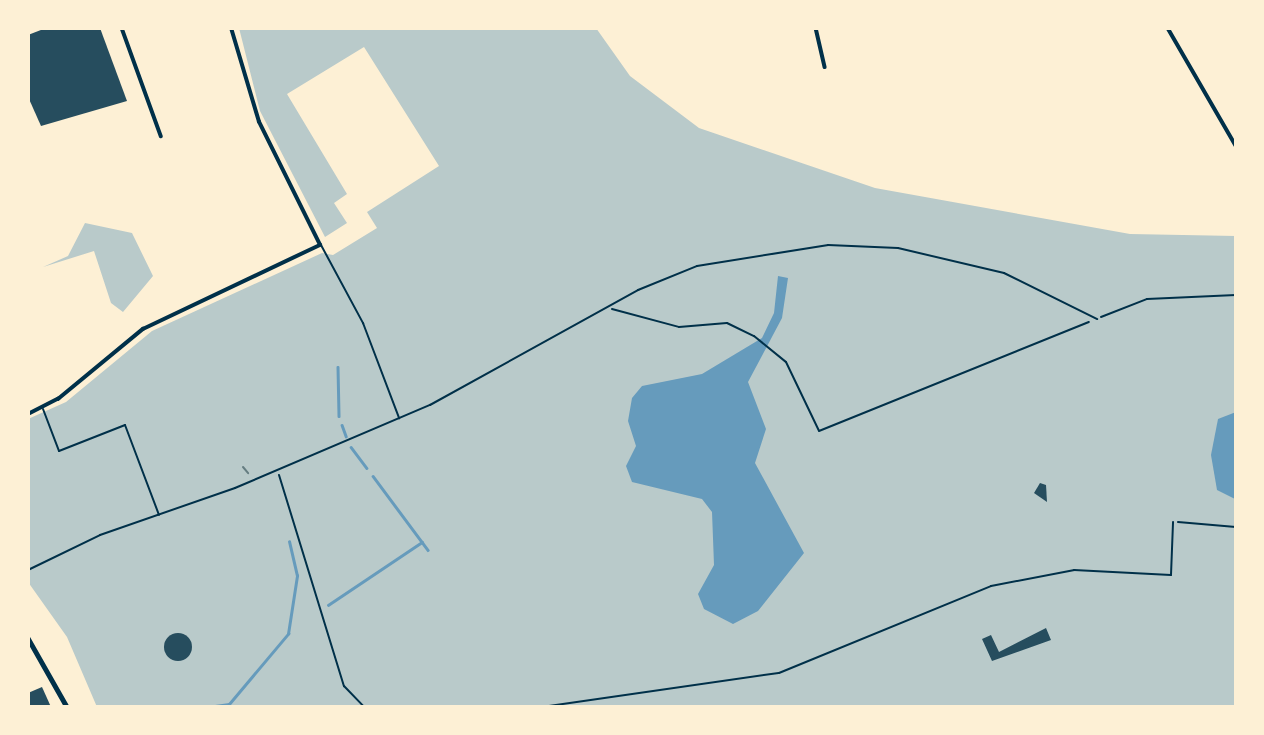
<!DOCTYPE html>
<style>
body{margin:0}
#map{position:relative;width:1264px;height:735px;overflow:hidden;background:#fdf0d5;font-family:Lato,sans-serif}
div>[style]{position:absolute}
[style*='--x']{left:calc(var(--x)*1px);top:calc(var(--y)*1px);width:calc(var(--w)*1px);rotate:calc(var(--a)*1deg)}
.green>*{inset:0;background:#b9caca}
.water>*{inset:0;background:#669bbc}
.stream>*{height:2.5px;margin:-1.25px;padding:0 1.25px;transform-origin:1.25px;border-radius:1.25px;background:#669bbc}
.building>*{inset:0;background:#264d5e}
.round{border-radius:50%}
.path>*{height:2px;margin:-1px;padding:0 1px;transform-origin:1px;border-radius:1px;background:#003049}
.service>*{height:2px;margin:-1px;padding:0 1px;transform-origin:1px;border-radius:1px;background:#003049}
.minor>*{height:3.5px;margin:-1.75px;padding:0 1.75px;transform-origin:1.75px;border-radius:1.75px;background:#003049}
.tertiary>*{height:4.5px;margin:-2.25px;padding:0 2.25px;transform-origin:2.25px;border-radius:2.25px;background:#003049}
.tram>*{height:2px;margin:-1px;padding:0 1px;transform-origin:1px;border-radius:1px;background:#657d81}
span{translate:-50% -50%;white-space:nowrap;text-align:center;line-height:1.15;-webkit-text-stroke:7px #fdf0d5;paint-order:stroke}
.frame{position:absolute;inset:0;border:30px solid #fdf0d5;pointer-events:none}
</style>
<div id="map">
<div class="green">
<i style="clip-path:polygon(239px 28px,596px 28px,630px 76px,699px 128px,875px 188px,1130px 234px,1236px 236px,1236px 707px,97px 707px,67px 637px,28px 582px,28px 419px,66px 402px,152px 331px,322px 253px,333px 255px,377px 228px,367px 212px,439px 166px,364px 47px,287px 94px,347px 194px,334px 203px,347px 223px,325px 237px,260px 111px)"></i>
<i style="clip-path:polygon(85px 223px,132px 233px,153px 276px,123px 312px,111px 303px,94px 251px,43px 267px,68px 256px)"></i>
</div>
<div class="water">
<i style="clip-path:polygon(778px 276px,788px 278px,782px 318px,748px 382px,766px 429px,755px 463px,804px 553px,758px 611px,733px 624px,704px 609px,698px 594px,714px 565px,712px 512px,702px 499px,632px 482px,626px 466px,636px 446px,628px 421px,632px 398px,642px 386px,702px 374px,762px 338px,774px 313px)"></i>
<i style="clip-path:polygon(1236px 412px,1236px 499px,1235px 499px,1217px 490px,1211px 455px,1218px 419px)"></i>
</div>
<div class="stream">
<i style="--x:338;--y:367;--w:49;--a:88.8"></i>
<i style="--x:342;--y:425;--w:12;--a:70"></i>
<i style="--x:351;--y:447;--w:26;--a:53"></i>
<i style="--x:373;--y:476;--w:92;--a:53.4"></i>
<i style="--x:328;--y:605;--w:113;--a:-33.8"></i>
<i style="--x:208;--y:707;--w:21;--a:-8"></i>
<i style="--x:229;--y:704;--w:92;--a:-49.9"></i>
<i style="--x:288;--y:634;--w:59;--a:-81.2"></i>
<i style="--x:297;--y:576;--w:35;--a:-103"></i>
</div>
<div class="building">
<i style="clip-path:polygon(46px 28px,100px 28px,127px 101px,41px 126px,29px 99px,28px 35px)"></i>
<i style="clip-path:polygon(1040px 483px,1046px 485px,1047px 502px,1034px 493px)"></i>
<i style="clip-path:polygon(1046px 628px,1051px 640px,992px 661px,982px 639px,991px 635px,999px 652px)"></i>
<i class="round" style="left:164px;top:633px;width:28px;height:28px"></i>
<i style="clip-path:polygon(42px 687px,51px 707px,28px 707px,28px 693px)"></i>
</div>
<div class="path">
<i style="--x:612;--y:309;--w:69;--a:15"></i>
<i style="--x:679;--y:327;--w:48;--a:-4.8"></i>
<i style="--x:727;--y:323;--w:30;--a:26"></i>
<i style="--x:754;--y:336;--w:41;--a:39.1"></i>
<i style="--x:786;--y:362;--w:76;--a:64.4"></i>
<i style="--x:819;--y:431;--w:291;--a:-22"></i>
<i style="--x:1101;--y:317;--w:49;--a:-21.4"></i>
<i style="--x:1147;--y:299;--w:89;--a:-2.6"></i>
<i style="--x:279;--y:475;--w:221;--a:72.9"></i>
<i style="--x:344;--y:686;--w:29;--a:46"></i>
<i style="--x:1178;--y:522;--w:58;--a:4.9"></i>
</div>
<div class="service">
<i style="--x:321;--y:245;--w:89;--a:61.7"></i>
<i style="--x:363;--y:323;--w:102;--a:69.2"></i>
<i style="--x:43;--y:409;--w:45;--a:69.1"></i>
<i style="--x:59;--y:451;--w:71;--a:-21.5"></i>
<i style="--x:125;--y:425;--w:96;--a:69.3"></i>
<i style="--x:28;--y:570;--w:80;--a:-25.9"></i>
<i style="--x:100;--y:535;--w:143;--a:-19.2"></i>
<i style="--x:235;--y:488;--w:212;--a:-23.1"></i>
<i style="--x:430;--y:405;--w:238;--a:-28.9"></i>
<i style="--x:638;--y:290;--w:64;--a:-22.1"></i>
<i style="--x:697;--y:266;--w:133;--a:-9.1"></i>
<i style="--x:828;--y:245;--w:70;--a:2.5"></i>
<i style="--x:898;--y:248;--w:109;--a:13.3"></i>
<i style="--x:1004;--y:273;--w:104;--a:26.3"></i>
<i style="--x:542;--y:707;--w:239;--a:-8.2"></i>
<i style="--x:779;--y:673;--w:229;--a:-22.3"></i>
<i style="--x:991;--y:586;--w:85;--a:-10.9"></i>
<i style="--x:1074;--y:570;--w:97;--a:3"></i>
<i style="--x:1171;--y:575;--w:53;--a:-87.8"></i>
</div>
<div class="minor">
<i style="--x:122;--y:28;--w:115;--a:70.1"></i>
<i style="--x:816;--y:28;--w:40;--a:77"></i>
<i style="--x:1168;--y:28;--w:136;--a:60"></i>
<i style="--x:28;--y:414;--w:34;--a:-27"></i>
<i style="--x:58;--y:399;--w:110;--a:-39.5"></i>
<i style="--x:143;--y:329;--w:196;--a:-25.4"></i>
<i style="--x:320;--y:245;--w:137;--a:-116.4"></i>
<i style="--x:259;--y:122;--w:98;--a:-106.6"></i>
</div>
<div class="tertiary">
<i style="--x:28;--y:638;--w:79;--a:60.5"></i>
</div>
<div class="tram">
<i style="--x:243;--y:467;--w:8;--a:50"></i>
</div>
<div class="frame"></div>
</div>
